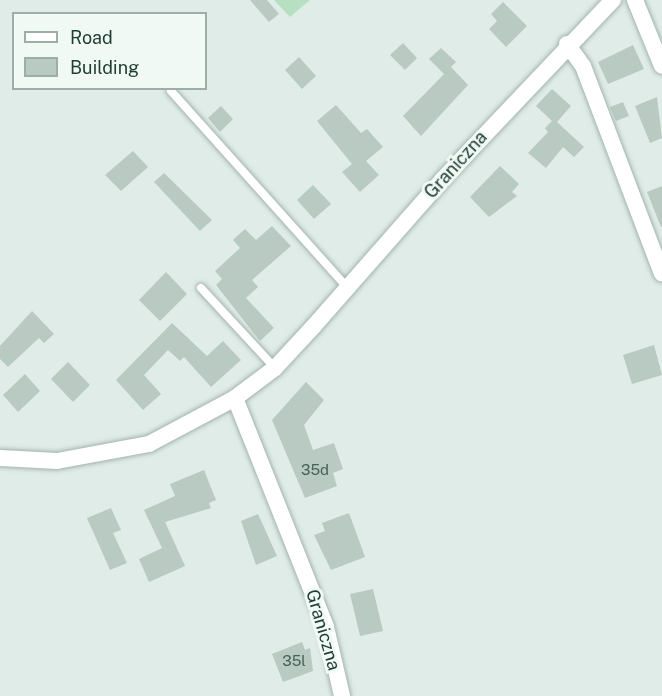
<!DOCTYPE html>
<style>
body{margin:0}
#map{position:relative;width:662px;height:696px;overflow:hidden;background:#e0ece7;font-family:"Public Sans",sans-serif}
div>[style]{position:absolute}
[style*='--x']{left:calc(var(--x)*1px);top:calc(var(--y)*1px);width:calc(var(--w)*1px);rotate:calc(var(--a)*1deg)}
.green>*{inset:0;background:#b7dfc1}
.building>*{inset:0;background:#b8cac2}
.roads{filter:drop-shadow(0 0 2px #a3b4ae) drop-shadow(0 0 2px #a3b4ae)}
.service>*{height:8px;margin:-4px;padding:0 4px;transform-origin:4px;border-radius:4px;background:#fff}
.minor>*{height:16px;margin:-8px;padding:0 8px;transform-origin:8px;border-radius:8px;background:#fff}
span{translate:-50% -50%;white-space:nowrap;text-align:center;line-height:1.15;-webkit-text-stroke:6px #f1f9f5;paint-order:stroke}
.number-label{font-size:15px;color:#466158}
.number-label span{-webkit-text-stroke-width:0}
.street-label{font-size:18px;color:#203e35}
.legend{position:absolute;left:12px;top:12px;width:195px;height:78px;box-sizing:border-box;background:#f1f9f5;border:2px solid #9daea8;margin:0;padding:8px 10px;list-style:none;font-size:18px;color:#203e35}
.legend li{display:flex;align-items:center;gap:12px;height:30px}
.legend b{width:30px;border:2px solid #9daea8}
</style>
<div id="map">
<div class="green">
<i style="clip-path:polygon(274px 0,310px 0,290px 17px)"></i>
</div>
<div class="building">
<i style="clip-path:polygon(250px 0,267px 0,279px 14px,269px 22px)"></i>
<i style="clip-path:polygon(503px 2px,527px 26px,506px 47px,489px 29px,497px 21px,491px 14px)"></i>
<i style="clip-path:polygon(403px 43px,417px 58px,405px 70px,390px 55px)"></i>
<i style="clip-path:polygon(633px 45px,644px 69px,608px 84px,598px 62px)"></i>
<i style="clip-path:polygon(441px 48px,456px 62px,444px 74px,451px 67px,468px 85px,421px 136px,403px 116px,444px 74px,429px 59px)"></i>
<i style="clip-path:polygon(299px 57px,316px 76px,302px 89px,285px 70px)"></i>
<i style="clip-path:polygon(552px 89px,571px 106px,557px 122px,584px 147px,574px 157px,563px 147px,546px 168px,528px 153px,548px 132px,545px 128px,552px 121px,536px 106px)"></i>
<i style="clip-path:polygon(657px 97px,662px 138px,650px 143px,635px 106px)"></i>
<i style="clip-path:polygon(623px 102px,629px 116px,616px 121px,610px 107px)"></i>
<i style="clip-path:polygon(336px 105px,361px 133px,367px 129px,383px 147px,366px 161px,379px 175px,360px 192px,342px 172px,352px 164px,317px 121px)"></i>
<i style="clip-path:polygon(221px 106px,233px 119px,220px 132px,208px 118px)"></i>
<i style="clip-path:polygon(133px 151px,148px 167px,121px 191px,105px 175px)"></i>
<i style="clip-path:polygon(500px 166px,519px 184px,512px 192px,517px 196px,489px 217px,470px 197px)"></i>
<i style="clip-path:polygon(164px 173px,212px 220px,200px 231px,154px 182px)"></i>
<i style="clip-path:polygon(313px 185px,331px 204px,314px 219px,297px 200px)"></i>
<i style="clip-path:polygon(662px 186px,662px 227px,661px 227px,647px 192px)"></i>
<i style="clip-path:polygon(272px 226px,291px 246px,252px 280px,258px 287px,246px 298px,274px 328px,260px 341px,216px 285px,222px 279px,215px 271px,240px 248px,233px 240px,245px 229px,256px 240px)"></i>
<i style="clip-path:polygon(166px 272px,187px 294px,160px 321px,139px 300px)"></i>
<i style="clip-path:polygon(32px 311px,54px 334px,44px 343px,39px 338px,8px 367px,0 359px,0 346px)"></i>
<i style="clip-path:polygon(172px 323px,207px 356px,223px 341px,241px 360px,211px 387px,184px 357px,180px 361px,168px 350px,144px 375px,161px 394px,143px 410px,116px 380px)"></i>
<i style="clip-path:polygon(654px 345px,662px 375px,632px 384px,623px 355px)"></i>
<i style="clip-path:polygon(68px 362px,90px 385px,73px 402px,51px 379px)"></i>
<i style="clip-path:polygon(25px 374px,40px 391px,18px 412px,3px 395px)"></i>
<i style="clip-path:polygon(306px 382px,324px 400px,304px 425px,313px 450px,334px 443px,343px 469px,333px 473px,337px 486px,305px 498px,272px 420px)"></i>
<i style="clip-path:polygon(204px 470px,216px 500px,209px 503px,211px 508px,165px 522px,185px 566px,149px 582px,139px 559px,162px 548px,144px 510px,175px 496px,170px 484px)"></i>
<i style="clip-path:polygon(111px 508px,121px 530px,113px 533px,127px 563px,110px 570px,87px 518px)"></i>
<i style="clip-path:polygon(349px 513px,365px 557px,331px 570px,314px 535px,325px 531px,322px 523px)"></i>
<i style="clip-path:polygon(258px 514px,277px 556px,256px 565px,241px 521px)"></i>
<i style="clip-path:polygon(373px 589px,383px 631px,360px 636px,350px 594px)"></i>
<i style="clip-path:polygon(302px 642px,305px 650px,310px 648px,313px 671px,283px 682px,272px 654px)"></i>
</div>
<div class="roads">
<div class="service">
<i style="--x:171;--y:91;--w:265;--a:48.1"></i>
<i style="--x:201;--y:288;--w:109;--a:47.2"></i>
</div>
<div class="minor">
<i style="--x:635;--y:0;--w:71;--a:67.8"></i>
<i style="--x:567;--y:44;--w:27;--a:54"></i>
<i style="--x:583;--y:66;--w:222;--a:69.2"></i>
<i style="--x:235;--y:398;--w:246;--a:68.3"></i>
<i style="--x:326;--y:627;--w:71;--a:76.9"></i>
<i style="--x:0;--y:458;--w:57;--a:3"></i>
<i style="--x:57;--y:461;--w:94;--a:-10.5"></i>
<i style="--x:149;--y:444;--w:98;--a:-28.1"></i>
<i style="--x:235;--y:398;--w:50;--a:-36.9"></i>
<i style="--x:275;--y:368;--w:56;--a:-47.2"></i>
<i style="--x:313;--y:327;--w:197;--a:-48.7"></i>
<i style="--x:443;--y:179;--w:247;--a:-46.5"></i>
</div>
</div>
<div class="number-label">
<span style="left:315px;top:470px">35d</span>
<span style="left:294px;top:661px">35l</span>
</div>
<div class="street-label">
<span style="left:456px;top:165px;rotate:-48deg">Graniczna</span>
<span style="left:323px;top:630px;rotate:74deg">Graniczna</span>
</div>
<ul class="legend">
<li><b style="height:8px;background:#fff"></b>Road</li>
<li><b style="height:16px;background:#b8cac2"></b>Building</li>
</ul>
</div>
